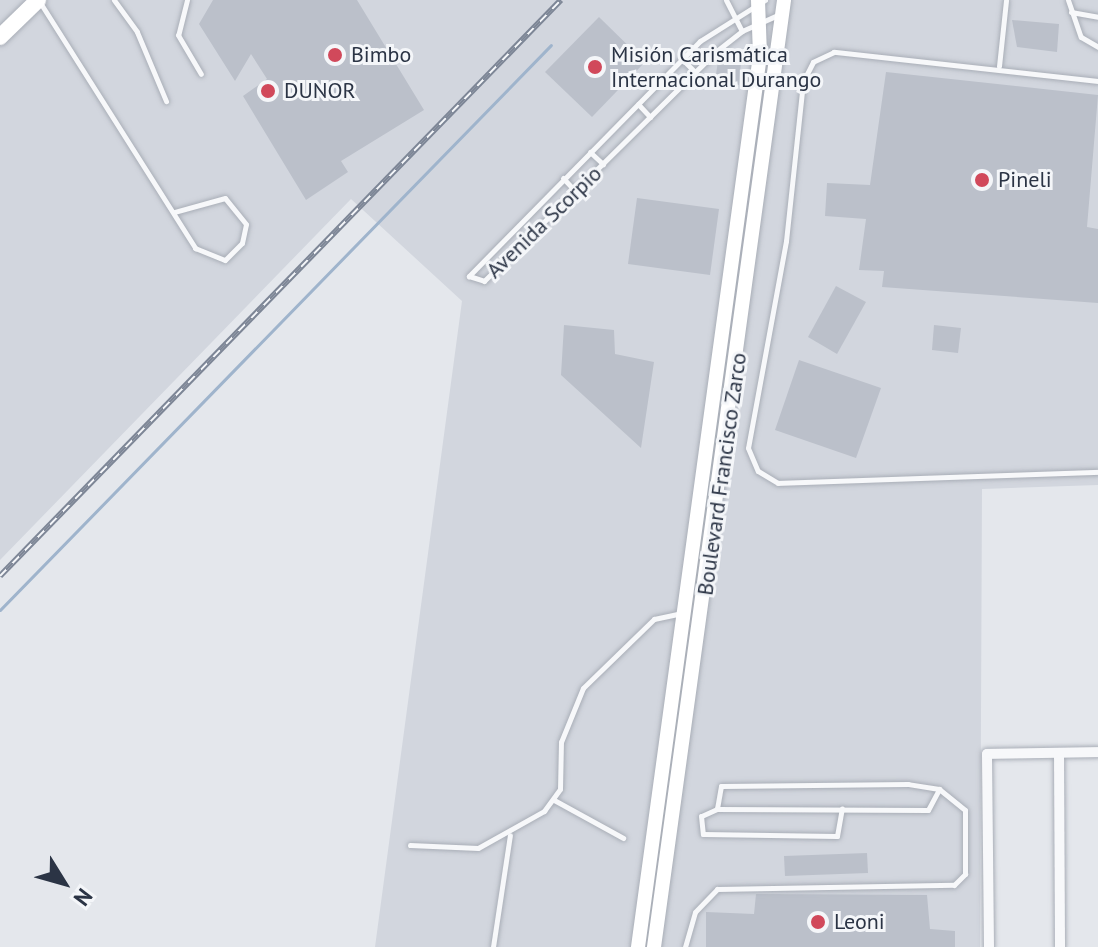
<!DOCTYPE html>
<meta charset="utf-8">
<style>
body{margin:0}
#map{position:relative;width:1098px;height:947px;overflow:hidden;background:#e4e7ec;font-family:"PT Sans",sans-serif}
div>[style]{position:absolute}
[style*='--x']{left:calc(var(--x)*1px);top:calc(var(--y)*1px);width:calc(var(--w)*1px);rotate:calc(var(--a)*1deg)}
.built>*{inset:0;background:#d2d6de}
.stream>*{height:3px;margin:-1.5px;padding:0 1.5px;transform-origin:1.5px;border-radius:1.5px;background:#9fb4cc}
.building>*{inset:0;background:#bbc0ca}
.roads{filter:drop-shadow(0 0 2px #a9aeb7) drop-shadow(0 0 2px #a9aeb7)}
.lane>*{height:5px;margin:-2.5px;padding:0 2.5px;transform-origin:2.5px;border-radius:2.5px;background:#f7f8fa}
.street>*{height:10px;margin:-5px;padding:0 5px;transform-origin:5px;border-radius:5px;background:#f7f8fa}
.secondary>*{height:14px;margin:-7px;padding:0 7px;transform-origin:7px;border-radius:7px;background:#fff}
.primary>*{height:16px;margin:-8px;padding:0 8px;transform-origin:8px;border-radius:8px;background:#fff}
.rail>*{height:6px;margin-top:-3px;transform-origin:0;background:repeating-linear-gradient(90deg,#f4f6f9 0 9px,#7d8696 0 18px);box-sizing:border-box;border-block:2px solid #7d8696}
.dots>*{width:22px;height:22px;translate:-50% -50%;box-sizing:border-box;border:4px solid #f4f6f9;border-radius:50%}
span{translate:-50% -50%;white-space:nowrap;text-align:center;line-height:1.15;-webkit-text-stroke:6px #f4f6f9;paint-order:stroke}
.poi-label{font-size:22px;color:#2b3445}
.left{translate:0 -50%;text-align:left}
.street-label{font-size:22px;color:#2b3445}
.north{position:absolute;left:24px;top:843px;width:80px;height:80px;-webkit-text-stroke:6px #f4f6f9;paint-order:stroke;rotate:127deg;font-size:22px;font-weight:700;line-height:32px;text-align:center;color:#2b3445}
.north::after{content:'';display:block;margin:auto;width:28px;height:36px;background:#2b3445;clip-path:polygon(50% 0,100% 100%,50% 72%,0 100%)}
</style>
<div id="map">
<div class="built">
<i style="clip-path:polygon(0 0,1098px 0,1098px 485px,982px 489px,980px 947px,375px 947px,462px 301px,351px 199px,0 560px)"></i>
</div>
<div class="stream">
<i style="--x:0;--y:610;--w:789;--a:-45.72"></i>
</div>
<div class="building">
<i style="clip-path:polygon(213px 0,357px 0,424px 110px,341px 161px,348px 172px,306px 200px,243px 96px,267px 79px,251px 54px,235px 81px,199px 24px)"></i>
<i style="clip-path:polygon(599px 17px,645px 62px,592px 117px,545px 72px)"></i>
<i style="clip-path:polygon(1012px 20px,1059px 24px,1057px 52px,1017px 47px)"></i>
<i style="clip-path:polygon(731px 49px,741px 62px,739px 85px,715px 81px,718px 61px)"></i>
<i style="clip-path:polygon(886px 72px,1098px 95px,1087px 227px,1098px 229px,1098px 303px,882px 287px,884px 271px,859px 270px,866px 219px,825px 216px,827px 183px,870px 185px)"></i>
<i style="clip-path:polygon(637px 198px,719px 209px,710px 275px,628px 264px)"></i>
<i style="clip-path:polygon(836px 286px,866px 302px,837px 354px,808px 337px)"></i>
<i style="clip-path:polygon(564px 325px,614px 330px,615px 354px,654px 362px,641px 448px,561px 375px)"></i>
<i style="clip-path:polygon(934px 325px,961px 328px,958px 353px,932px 350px)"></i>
<i style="clip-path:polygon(799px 360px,881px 388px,856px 458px,775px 430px)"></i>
<i style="clip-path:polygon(867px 853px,868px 873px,785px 876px,784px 856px)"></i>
<i style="clip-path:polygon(756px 894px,927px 895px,930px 929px,955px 931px,955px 947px,706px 947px,706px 912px,754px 914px)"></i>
</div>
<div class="roads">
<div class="lane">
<i style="--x:114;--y:0;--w:39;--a:54"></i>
<i style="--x:137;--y:32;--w:75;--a:67.2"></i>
<i style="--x:187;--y:0;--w:36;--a:104"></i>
<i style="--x:178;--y:35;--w:45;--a:59.5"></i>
<i style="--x:726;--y:0;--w:35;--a:63"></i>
<i style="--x:765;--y:0;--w:77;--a:147.8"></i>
<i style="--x:700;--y:41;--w:330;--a:134.5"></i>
<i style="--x:469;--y:276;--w:16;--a:18"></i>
<i style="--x:484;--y:281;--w:324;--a:-44.7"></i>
<i style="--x:714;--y:53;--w:36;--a:-38"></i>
<i style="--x:742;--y:31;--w:42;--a:-24.1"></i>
<i style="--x:1068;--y:0;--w:39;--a:71"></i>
<i style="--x:1081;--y:37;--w:20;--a:30"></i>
<i style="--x:41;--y:4;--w:289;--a:57.7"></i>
<i style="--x:195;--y:248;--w:32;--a:22"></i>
<i style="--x:225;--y:260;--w:24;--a:-45"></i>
<i style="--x:242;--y:243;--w:19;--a:-78"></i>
<i style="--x:246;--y:224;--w:33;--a:-129"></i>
<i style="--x:225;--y:198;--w:53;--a:164.6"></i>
<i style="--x:1071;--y:12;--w:27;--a:10"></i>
<i style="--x:682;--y:59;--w:18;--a:45"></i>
<i style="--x:999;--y:66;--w:66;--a:-83.9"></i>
<i style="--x:1098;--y:81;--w:266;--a:-173.7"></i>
<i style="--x:834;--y:52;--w:23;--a:155"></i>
<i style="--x:813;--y:62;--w:22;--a:117"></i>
<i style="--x:803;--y:82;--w:160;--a:96.1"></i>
<i style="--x:786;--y:241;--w:210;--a:100.4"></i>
<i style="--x:748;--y:448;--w:25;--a:67"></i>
<i style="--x:758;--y:471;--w:23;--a:31"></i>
<i style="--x:778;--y:483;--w:320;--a:-2"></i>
<i style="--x:638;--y:104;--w:18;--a:47"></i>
<i style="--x:590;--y:152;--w:18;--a:43"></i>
<i style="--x:563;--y:178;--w:18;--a:47"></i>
<i style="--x:554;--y:800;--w:79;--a:28.8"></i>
<i style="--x:717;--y:809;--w:17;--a:156"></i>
<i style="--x:701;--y:816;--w:18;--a:84"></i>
<i style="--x:703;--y:834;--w:134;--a:0.9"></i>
<i style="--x:837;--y:836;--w:28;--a:-80"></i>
<i style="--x:410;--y:845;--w:68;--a:2.5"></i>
<i style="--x:478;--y:848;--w:76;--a:-29.3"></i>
<i style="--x:544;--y:811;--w:27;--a:-54"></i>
<i style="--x:560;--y:789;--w:47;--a:-88.8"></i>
<i style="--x:561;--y:742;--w:58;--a:-67.8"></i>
<i style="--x:583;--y:688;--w:99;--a:-44.2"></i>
<i style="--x:654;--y:619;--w:30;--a:-12"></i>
<i style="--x:493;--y:947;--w:113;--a:-81.4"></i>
<i style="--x:685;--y:947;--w:36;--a:-74"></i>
<i style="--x:695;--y:912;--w:32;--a:-46"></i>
<i style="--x:717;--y:889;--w:237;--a:-1"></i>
<i style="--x:954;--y:885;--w:16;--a:-45"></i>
<i style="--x:965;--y:874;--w:64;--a:-90"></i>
<i style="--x:965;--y:810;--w:33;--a:-141"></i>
<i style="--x:939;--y:789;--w:31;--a:-171"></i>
<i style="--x:908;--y:784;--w:187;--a:179.4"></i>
<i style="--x:721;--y:786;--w:23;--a:100"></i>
<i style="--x:717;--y:809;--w:211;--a:0.3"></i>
<i style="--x:928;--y:810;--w:24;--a:-62"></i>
</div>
<div class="street">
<i style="--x:1059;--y:753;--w:194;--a:89.7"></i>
<i style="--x:989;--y:947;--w:193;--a:-90.6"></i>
<i style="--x:987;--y:754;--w:111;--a:-1"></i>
</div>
<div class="secondary">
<i style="--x:638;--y:947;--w:900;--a:-82.21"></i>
<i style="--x:760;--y:55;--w:55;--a:-92.1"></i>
<i style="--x:654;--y:947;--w:956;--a:-82.18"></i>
</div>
<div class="primary">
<i style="--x:0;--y:37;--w:53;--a:-44.2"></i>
</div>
</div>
<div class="rail">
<i style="--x:0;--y:576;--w:804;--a:-45.76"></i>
</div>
<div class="dots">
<i style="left:335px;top:55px;background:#d1495b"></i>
<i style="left:595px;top:67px;background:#d1495b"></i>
<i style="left:268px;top:91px;background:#d1495b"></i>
<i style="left:982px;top:180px;background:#d1495b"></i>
<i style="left:818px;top:922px;background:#d1495b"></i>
</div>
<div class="poi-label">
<span class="left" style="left:611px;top:67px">Misión Carismática<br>Internacional Durango</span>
<span class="left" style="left:351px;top:55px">Bimbo</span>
<span class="left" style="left:284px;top:91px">DUNOR</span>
<span class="left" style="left:998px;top:180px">Pineli</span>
<span class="left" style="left:834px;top:922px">Leoni</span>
</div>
<div class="street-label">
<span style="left:544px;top:222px;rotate:-44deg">Avenida Scorpio</span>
<span style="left:722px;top:474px;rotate:-82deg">Boulevard Francisco Zarco</span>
</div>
<div class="north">N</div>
</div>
